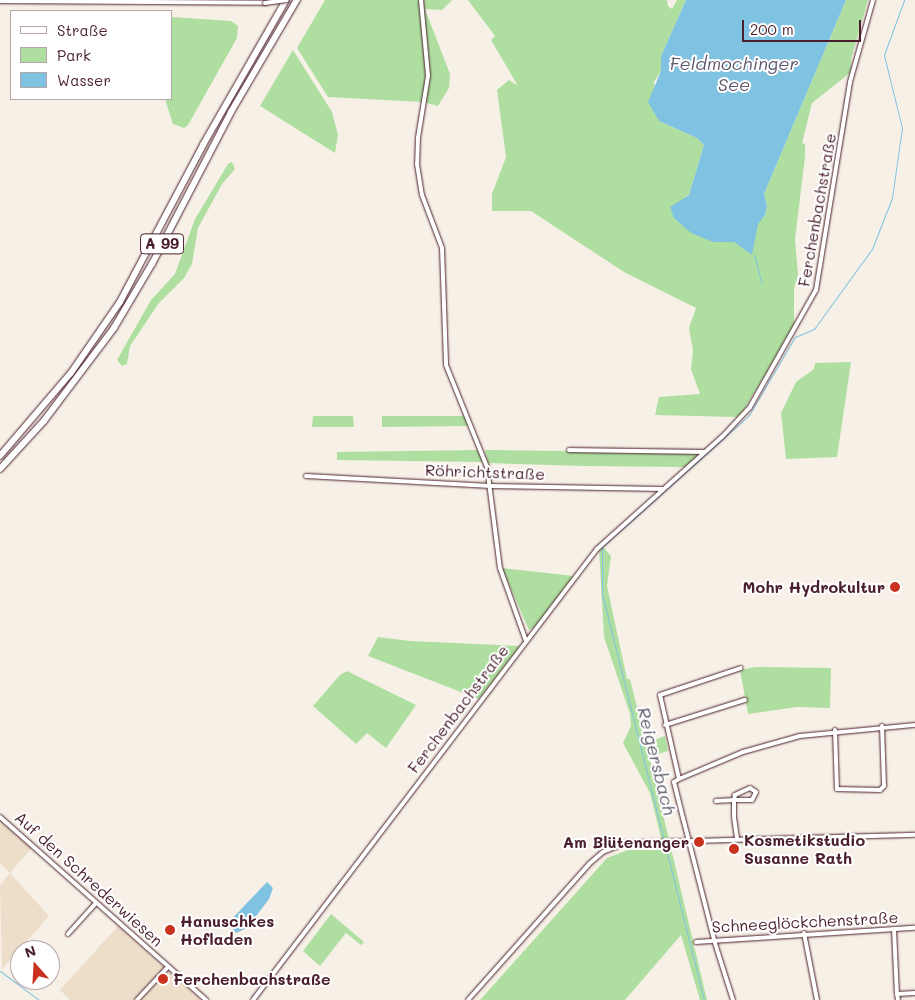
<!DOCTYPE html>
<meta charset="utf-8">
<style>
body{margin:0}
#map{position:relative;width:915px;height:1000px;overflow:hidden;background:#f7f0e7;font-family:Mali,sans-serif}
div>[style]{position:absolute}
[style*='--x']{left:calc(var(--x)*1px);top:calc(var(--y)*1px);width:calc(var(--w)*1px);rotate:calc(var(--a)*1deg)}
.built>*{inset:0;background:#eddeca}
.green>*{inset:0;background:#aedfa0}
.water>*{inset:0;background:#80c2e1}
.stream>*{height:1px;margin:-0.5px;padding:0 0.5px;transform-origin:0.5px;border-radius:0.5px;background:#80c2e1}
.roads{filter:drop-shadow(0 0 1px #4a1f2b) drop-shadow(0 0 1px #4a1f2b)}
.minor>*{height:4px;margin:-2px;padding:0 2px;transform-origin:2px;border-radius:2px;background:#fff}
.highway>*{height:5.5px;margin:-2.75px;padding:0 2.75px;transform-origin:2.75px;border-radius:2.75px;background:#fff}
.bridges{filter:drop-shadow(0 0 1px #4a1f2b) drop-shadow(0 0 1px #4a1f2b)}
.minor-bridge>*{height:4px;margin:-2px;padding:0 2px;transform-origin:2px;border-radius:2px;background:#fff}
.dots>*{width:14px;height:14px;translate:-50% -50%;box-sizing:border-box;border:2px solid #fff;border-radius:50%}
span{translate:-50% -50%;white-space:nowrap;text-align:center;line-height:1.15;-webkit-text-stroke:4px #fff;paint-order:stroke}
.shield-label span{padding:1px 4px;background:#fff;border:1px solid;border-radius:4px;-webkit-text-stroke-width:0}
.shield-label{font-size:15px;color:#4a1f2b;font-weight:700}
.street-label{font-size:16px;color:#4a1f2b}
.poi-label{font-size:16px;color:#4a1f2b;font-weight:700}
.right{translate:-100% -50%;text-align:right}
.left{translate:0 -50%;text-align:left}
.water-label{font-size:18px;color:#5d586b;font-style:italic}
.legend{position:absolute;left:10px;top:10px;width:162px;height:90px;box-sizing:border-box;background:#fff;border:1px solid #b7a5aa;margin:0;padding:6px 9px;list-style:none;font-size:15px;color:#4a1f2b}
.legend li{display:flex;align-items:center;gap:10px;height:25px}
.legend b{width:25px;border:1px solid #b7a5aa}
.north{position:absolute;left:10px;top:940px;width:50px;height:50px;box-sizing:border-box;background:#fff;border:1px solid #b7a5aa;border-radius:50%;rotate:341deg;font-size:14px;font-weight:700;line-height:20px;text-align:center;color:#4a1f2b}
.north::after{content:'';display:block;margin:auto;width:18px;height:22px;background:#c8321e;clip-path:polygon(50% 0,100% 100%,50% 72%,0 100%)}
.scale{position:absolute;left:742px;top:20px;width:119px;height:22px;box-sizing:border-box;border:2px solid #4a1f2b;border-top:0;padding-left:6px;font-size:15px;line-height:18px;white-space:nowrap;color:#4a1f2b;-webkit-text-stroke:4px #fff;paint-order:stroke}
</style>
<div id="map">
<div class="built">
<i style="clip-path:polygon(0 820px,32px 848px,10px 873px,49px 916px,2px 969px,0 885px,10px 873px,0 863px)"></i>
<i style="clip-path:polygon(118px 926px,201px 1000px,70px 1000px,60px 990px)"></i>
</div>
<div class="green">
<i style="clip-path:polygon(325px 0,418px 0,424px 8px,424px 0,452px 0,442px 10px,425px 9px,450px 74px,449px 88px,438px 106px,423px 102px,328px 97px,297px 48px)"></i>
<i style="clip-path:polygon(468px 0,667px 0,668px 6px,672px 9px,677px 0,686px 0,661px 56px,661px 71px,654px 82px,659px 121px,697px 138px,704px 145px,689px 195px,684px 197px,765px 215px,767px 206px,764px 194px,846px 0,868px 0,851px 59px,851px 72px,812px 103px,802px 143px,805px 144px,805px 157px,795px 239px,798px 275px,794px 289px,794px 327px,742px 413px,736px 417px,655px 415px,659px 397px,700px 394px,691px 369px,693px 350px,689px 328px,696px 308px,624px 272px,531px 211px,492px 211px,492px 194px,506px 157px,497px 90px,509px 80px,518px 86px,491px 40px,495px 36px)"></i>
<i style="clip-path:polygon(171px 17px,231px 21px,238px 26px,237px 38px,188px 125px,184px 128px,173px 124px,165px 99px,171px 99px)"></i>
<i style="clip-path:polygon(293px 50px,332px 112px,338px 135px,335px 153px,260px 106px)"></i>
<i style="clip-path:polygon(232px 162px,235px 169px,222px 184px,198px 228px,192px 264px,184px 278px,159px 303px,130px 346px,127px 364px,122px 366px,117px 360px,151px 300px,175px 274px,195px 219px,228px 164px)"></i>
<i style="clip-path:polygon(851px 362px,837px 457px,786px 459px,781px 413px,796px 382px,814px 369px,815px 363px)"></i>
<i style="clip-path:polygon(313px 416px,353px 416px,354px 427px,312px 427px)"></i>
<i style="clip-path:polygon(382px 416px,466px 416px,471px 426px,382px 427px)"></i>
<i style="clip-path:polygon(480px 450px,483px 462px,337px 460px,337px 452px)"></i>
<i style="clip-path:polygon(485px 450px,695px 453px,698px 456px,685px 467px,584px 466px,488px 463px)"></i>
<i style="clip-path:polygon(599px 548px,604px 548px,611px 556px,607px 586px,627px 679px,630px 679px,646px 743px,665px 736px,668px 751px,650px 756px,647px 747px,707px 1000px,700px 1000px,681px 935px,625px 1000px,480px 1000px,607px 858px,628px 850px,664px 850px,650px 793px,623px 743px,631px 726px,630px 714px,604px 637px)"></i>
<i style="clip-path:polygon(502px 568px,574px 576px,536px 626px,529px 630px)"></i>
<i style="clip-path:polygon(378px 637px,410px 641px,520px 646px,479px 699px,368px 656px)"></i>
<i style="clip-path:polygon(755px 667px,831px 668px,830px 708px,797px 707px,748px 714px,740px 670px)"></i>
<i style="clip-path:polygon(347px 671px,416px 705px,386px 748px,367px 733px,356px 744px,313px 706px,340px 675px)"></i>
<i style="clip-path:polygon(331px 914px,364px 942px,361px 945px,346px 933px,320px 966px,303px 951px)"></i>
</div>
<div class="water">
<i style="clip-path:polygon(686px 0,846px 0,764px 194px,767px 206px,765px 215px,758px 224px,752px 255px,734px 242px,713px 242px,691px 233px,674px 218px,670px 207px,689px 195px,704px 145px,697px 138px,659px 121px,648px 102px,661px 71px,661px 56px)"></i>
<i style="clip-path:polygon(267px 882px,273px 888px,269px 899px,247px 928px,236px 933px,228px 923px)"></i>
</div>
<div class="stream">
<i style="--x:754;--y:255;--w:30;--a:75"></i>
<i style="--x:0;--y:971;--w:49;--a:36.6"></i>
<i style="--x:704;--y:1000;--w:419;--a:-104.1"></i>
<i style="--x:602;--y:594;--w:47;--a:-90"></i>
<i style="--x:602;--y:547;--w:198;--a:-41.9"></i>
<i style="--x:749;--y:415;--w:91;--a:-59.5"></i>
<i style="--x:795;--y:337;--w:21;--a:-23"></i>
<i style="--x:814;--y:329;--w:99;--a:-54.1"></i>
<i style="--x:872;--y:249;--w:55;--a:-68.6"></i>
<i style="--x:892;--y:198;--w:71;--a:-81.9"></i>
<i style="--x:902;--y:128;--w:75;--a:-103.9"></i>
<i style="--x:884;--y:55;--w:59;--a:-70"></i>
</div>
<div class="roads">
<div class="minor">
<i style="--x:421;--y:0;--w:76;--a:84.7"></i>
<i style="--x:428;--y:76;--w:63;--a:99.2"></i>
<i style="--x:418;--y:138;--w:26;--a:92"></i>
<i style="--x:417;--y:164;--w:31;--a:81"></i>
<i style="--x:422;--y:195;--w:57;--a:69.3"></i>
<i style="--x:442;--y:248;--w:117;--a:88"></i>
<i style="--x:446;--y:365;--w:110;--a:68.1"></i>
<i style="--x:487;--y:467;--w:102;--a:82.7"></i>
<i style="--x:500;--y:568;--w:77;--a:70.4"></i>
<i style="--x:0;--y:1;--w:265;--a:0.4"></i>
<i style="--x:569;--y:450;--w:135;--a:0.8"></i>
<i style="--x:306;--y:476;--w:185;--a:3.1"></i>
<i style="--x:491;--y:486;--w:172;--a:1"></i>
<i style="--x:665;--y:725;--w:84;--a:-17.4"></i>
<i style="--x:835;--y:730;--w:59;--a:88.1"></i>
<i style="--x:837;--y:789;--w:43;--a:1.3"></i>
<i style="--x:880;--y:790;--w:6;--a:-45"></i>
<i style="--x:884;--y:786;--w:60;--a:-91.9"></i>
<i style="--x:679;--y:779;--w:69;--a:-22.9"></i>
<i style="--x:743;--y:752;--w:59;--a:-15.7"></i>
<i style="--x:800;--y:736;--w:116;--a:-5.5"></i>
<i style="--x:679;--y:779;--w:6;--a:149"></i>
<i style="--x:674;--y:782;--w:37;--a:76"></i>
<i style="--x:683;--y:818;--w:126;--a:75.7"></i>
<i style="--x:714;--y:940;--w:63;--a:72.4"></i>
<i style="--x:679;--y:779;--w:86;--a:-102.7"></i>
<i style="--x:660;--y:695;--w:85;--a:-18.4"></i>
<i style="--x:716;--y:801;--w:18;--a:-3"></i>
<i style="--x:734;--y:800;--w:18;--a:0"></i>
<i style="--x:752;--y:800;--w:9;--a:-63"></i>
<i style="--x:756;--y:792;--w:7;--a:-146"></i>
<i style="--x:750;--y:788;--w:17;--a:155"></i>
<i style="--x:735;--y:795;--w:5;--a:101"></i>
<i style="--x:734;--y:800;--w:17;--a:90"></i>
<i style="--x:734;--y:817;--w:22;--a:82"></i>
<i style="--x:0;--y:817;--w:276;--a:41.6"></i>
<i style="--x:894;--y:929;--w:65;--a:87.4"></i>
<i style="--x:804;--y:933;--w:68;--a:79"></i>
<i style="--x:68;--y:934;--w:42;--a:-47.9"></i>
<i style="--x:696;--y:942;--w:219;--a:-3.7"></i>
<i style="--x:137;--y:1000;--w:45;--a:-46.8"></i>
<i style="--x:253;--y:1000;--w:567;--a:-52.67"></i>
<i style="--x:597;--y:549;--w:168;--a:-41.9"></i>
<i style="--x:722;--y:437;--w:41;--a:-47"></i>
<i style="--x:750;--y:407;--w:134;--a:-60.6"></i>
<i style="--x:816;--y:290;--w:211;--a:-80.7"></i>
<i style="--x:850;--y:82;--w:85;--a:-74.3"></i>
<i style="--x:468;--y:1000;--w:182;--a:-48.3"></i>
<i style="--x:589;--y:864;--w:18;--a:-41"></i>
<i style="--x:603;--y:852;--w:24;--a:-22"></i>
<i style="--x:625;--y:843;--w:290;--a:-1.6"></i>
<i style="--x:898;--y:1000;--w:6;--a:-99"></i>
<i style="--x:897;--y:994;--w:18;--a:-3"></i>
</div>
<div class="highway">
<i style="--x:0;--y:456;--w:109;--a:-49.5"></i>
<i style="--x:71;--y:373;--w:86;--a:-55.4"></i>
<i style="--x:120;--y:302;--w:178;--a:-62.1"></i>
<i style="--x:203;--y:145;--w:167;--a:-60.2"></i>
<i style="--x:0;--y:469;--w:65;--a:-47.5"></i>
<i style="--x:44;--y:421;--w:116;--a:-53"></i>
<i style="--x:114;--y:328;--w:74;--a:-59.3"></i>
<i style="--x:152;--y:264;--w:171;--a:-62.5"></i>
<i style="--x:231;--y:112;--w:130;--a:-59.5"></i>
</div>
</div>
<div class="bridges">
<div class="minor-bridge">
<i style="--x:265;--y:3;--w:22;--a:-8"></i>
</div>
</div>
<div class="dots">
<i style="left:895px;top:587px;background:#c8321e"></i>
<i style="left:699px;top:842px;background:#c8321e"></i>
<i style="left:734px;top:849px;background:#c8321e"></i>
<i style="left:170px;top:930px;background:#c8321e"></i>
<i style="left:163px;top:979px;background:#c8321e"></i>
</div>
<div class="shield-label">
<span style="left:162px;top:244px">A 99</span>
</div>
<div class="street-label">
<span style="left:817px;top:210px;rotate:-80deg">Ferchenbachstraße</span>
<span style="left:485px;top:472px;rotate:2deg">Röhrichtstraße</span>
<span style="left:458px;top:709px;rotate:-53deg">Ferchenbachstraße</span>
<span style="left:89px;top:879px;rotate:42deg">Auf den Schrederwiesen</span>
<span style="left:805px;top:922px;rotate:-3deg">Schneeglöckchenstraße</span>
</div>
<div class="poi-label">
<span class="right" style="left:885px;top:587px">Mohr Hydrokultur</span>
<span class="left" style="left:744px;top:849px">Kosmetikstudio<br>Susanne Rath</span>
<span class="right" style="left:689px;top:842px">Am Blütenanger</span>
<span class="left" style="left:180px;top:930px">Hanuschkes<br>Hofladen</span>
<span class="left" style="left:173px;top:979px">Ferchenbachstraße</span>
</div>
<div class="water-label">
<span style="left:734px;top:74px">Feldmochinger<br>See</span>
<span style="left:657px;top:761px;rotate:76deg">Reigersbach</span>
</div>
<ul class="legend">
<li><b style="height:6px;background:#fff"></b>Straße</li>
<li><b style="height:14px;background:#aedfa0"></b>Park</li>
<li><b style="height:14px;background:#80c2e1"></b>Wasser</li>
</ul>
<div class="north">N</div>
<div class="scale">200 m</div>
</div>
